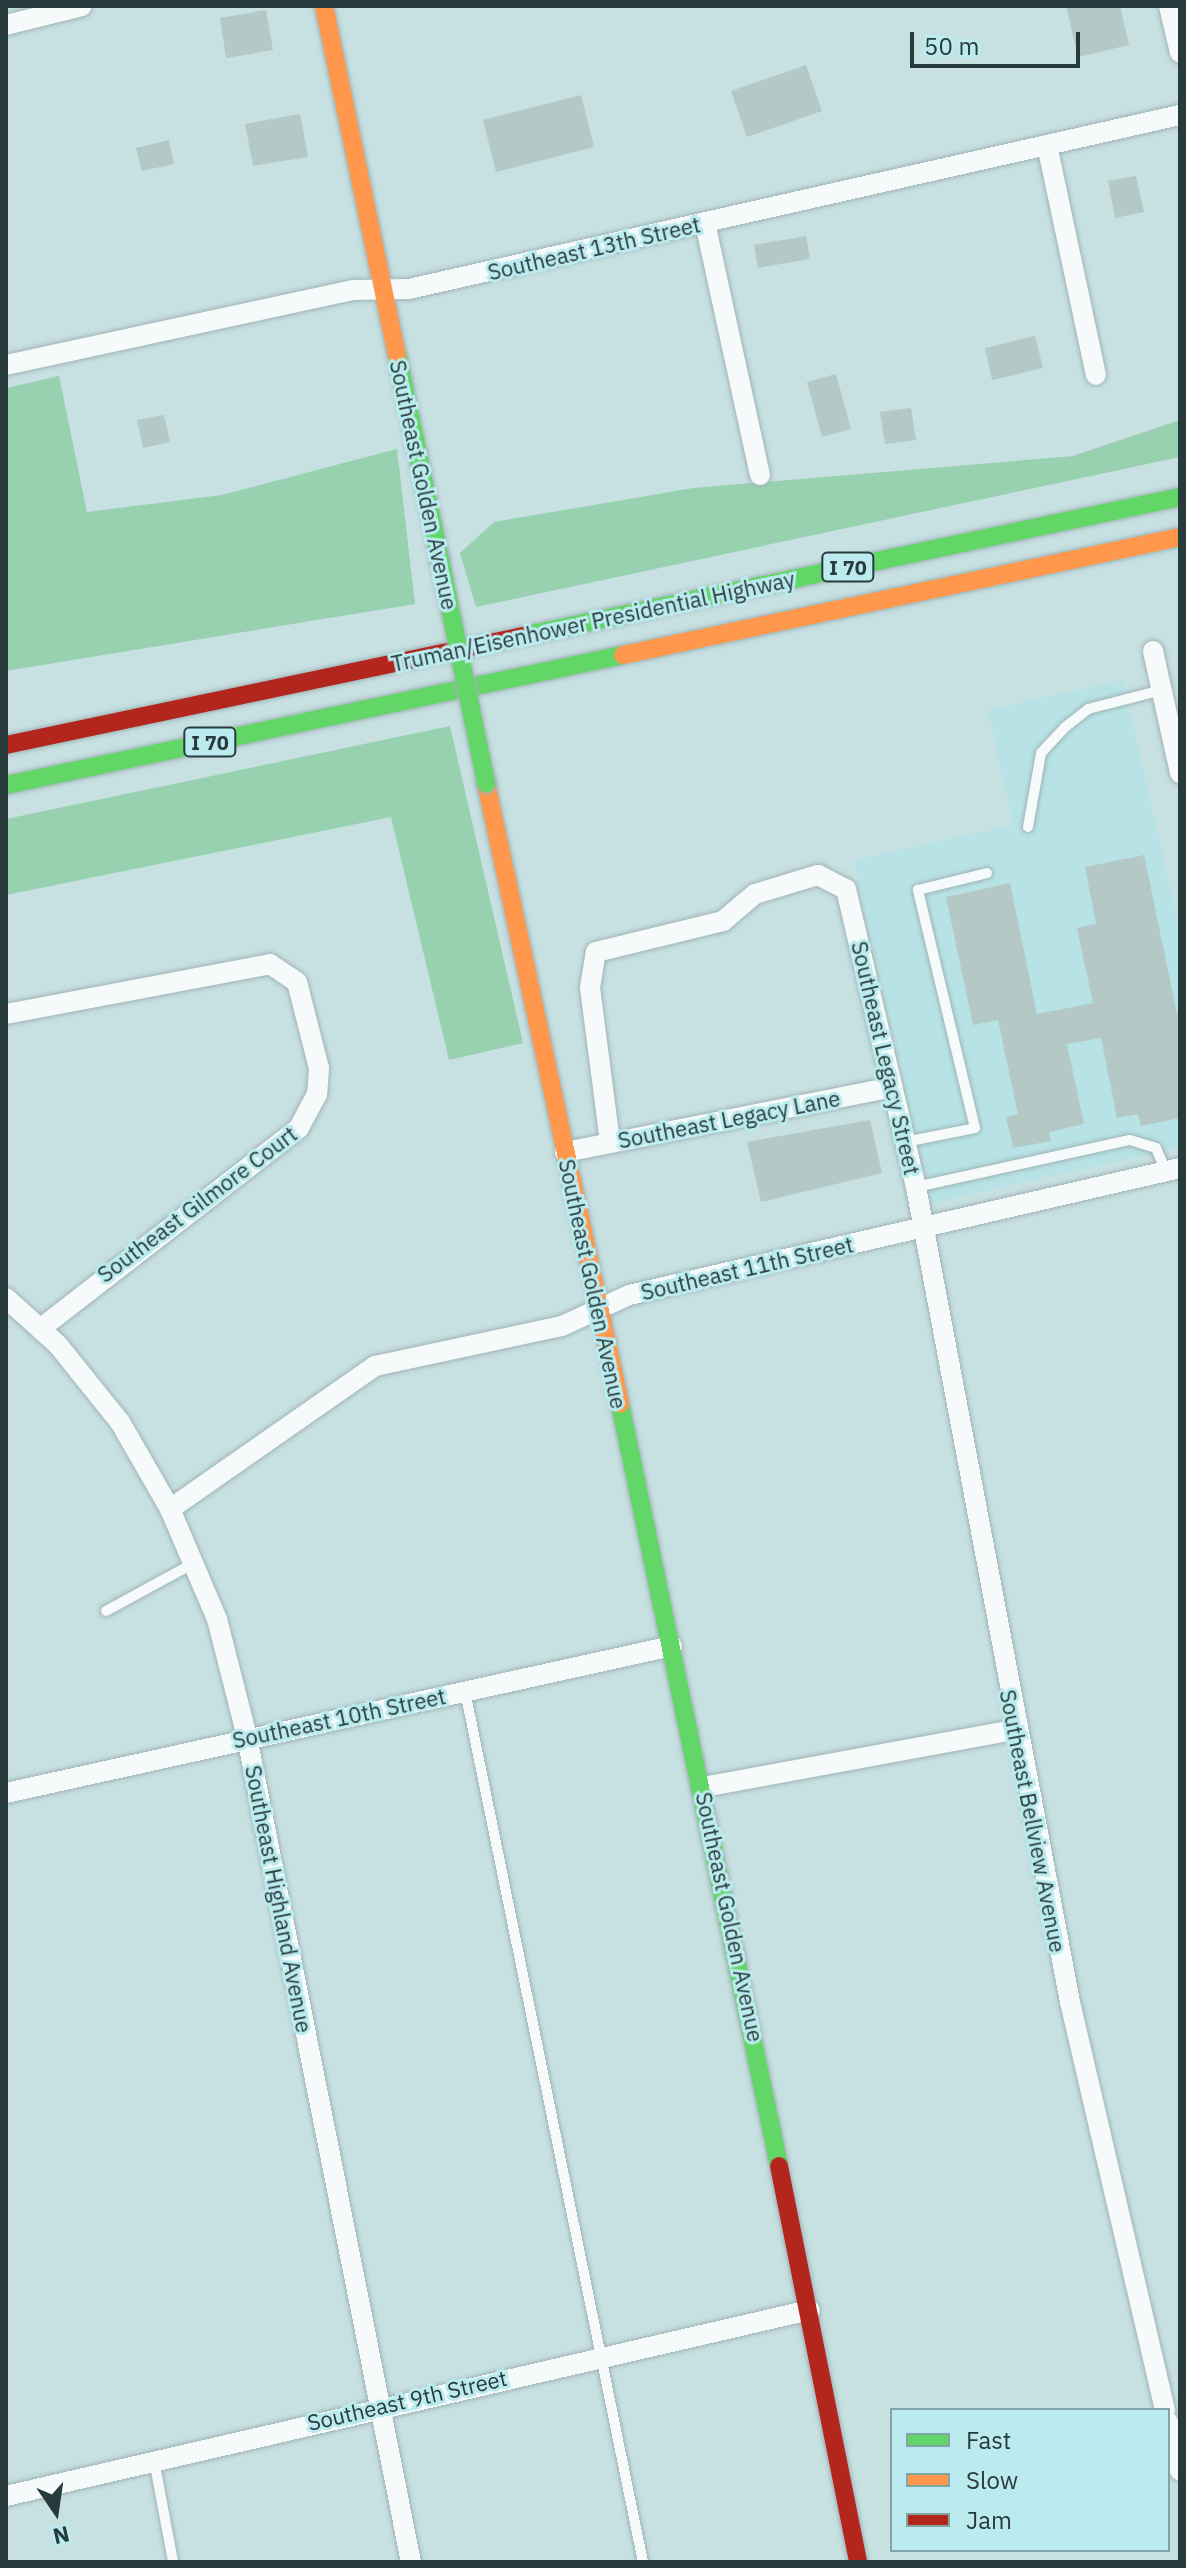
<!DOCTYPE html>
<style>
body{margin:0}
#map{position:relative;width:1186px;height:2568px;overflow:hidden;background:#c7e0e2;font-family:"IBM Plex Sans",sans-serif}
div>[style]{position:absolute}
[style*='--x']{left:calc(var(--x)*1px);top:calc(var(--y)*1px);width:calc(var(--w)*1px);rotate:calc(var(--a)*1deg)}
.built>*{inset:0;background:#b8e3e6}
.green>*{inset:0;background:#98d1b0}
.forest>*{inset:0;background:#98d1af}
.building>*{inset:0;background:#b4c8c6}
.roads{filter:drop-shadow(0 0 2px #a0b4b5) drop-shadow(0 0 2px #a0b4b5)}
.lane>*{height:10px;margin:-5px;padding:0 5px;transform-origin:5px;border-radius:5px;background:#f7fafb}
.street>*{height:20px;margin:-10px;padding:0 10px;transform-origin:10px;border-radius:10px;background:#f7fafb}
.fast>*{height:18px;margin:-9px;padding:0 9px;transform-origin:9px;border-radius:9px;background:#63d668}
.slow>*{height:18px;margin:-9px;padding:0 9px;transform-origin:9px;border-radius:9px;background:#ff974d}
.jam>*{height:18px;margin:-9px;padding:0 9px;transform-origin:9px;border-radius:9px;background:#b3261e}
.bridges{filter:drop-shadow(0 0 2px #a0b4b5) drop-shadow(0 0 2px #a0b4b5)}
.fast-bridge>*{height:18px;margin:-9px;padding:0 9px;transform-origin:9px;border-radius:9px;background:#63d668}
span{translate:-50% -50%;white-space:nowrap;text-align:center;line-height:1.15;-webkit-text-stroke:6px #bbebee;paint-order:stroke}
.shield-label span{padding:2px 6px;background:#bbebee;border:2px solid;border-radius:6px;-webkit-text-stroke-width:0}
.shield-label{font-size:20px;color:#283b3c;font-weight:700}
.street-label{font-size:22px;color:#283b3c}
.frame{position:absolute;inset:0;border:8px solid #283b3c;pointer-events:none}
.legend{position:absolute;left:890px;top:2408px;width:280px;height:144px;box-sizing:border-box;background:#bbebee;border:2px solid #80a5a7;margin:0;padding:10px 14px;list-style:none;font-size:24px;color:#283b3c}
.legend li{display:flex;align-items:center;gap:16px;height:40px}
.legend b{width:40px;border:2px solid #80a5a7}
.north{position:absolute;left:16px;top:2472px;width:80px;height:80px;-webkit-text-stroke:6px #bbebee;paint-order:stroke;rotate:167deg;font-size:22px;font-weight:700;line-height:32px;text-align:center;color:#283b3c}
.north::after{content:'';display:block;margin:auto;width:28px;height:36px;background:#283b3c;clip-path:polygon(50% 0,100% 100%,50% 72%,0 100%)}
.scale{position:absolute;left:910px;top:32px;width:170px;height:36px;box-sizing:border-box;border:4px solid #283b3c;border-top:0;padding-left:10px;font-size:24px;line-height:28px;white-space:nowrap;color:#283b3c;-webkit-text-stroke:6px #bbebee;paint-order:stroke}
</style>
<div id="map">
<div class="built">
<i style="clip-path:polygon(1123px 680px,1180px 932px,1180px 1147px,932px 1203px,854px 860px,1013px 825px,988px 710px)"></i>
</div>
<div class="green">
<i style="clip-path:polygon(1180px 420px,1180px 457px,476px 607px,460px 553px,494px 522px,693px 488px,1073px 456px)"></i>
<i style="clip-path:polygon(450px 726px,523px 1043px,449px 1060px,391px 817px,6px 895px,6px 819px)"></i>
</div>
<div class="forest">
<i style="clip-path:polygon(59px 376px,87px 512px,222px 495px,397px 449px,415px 604px,6px 671px,6px 388px)"></i>
</div>
<div class="building">
<i style="clip-path:polygon(1066px 6px,1120px 6px,1129px 45px,1078px 57px)"></i>
<i style="clip-path:polygon(266px 10px,273px 50px,226px 58px,220px 18px)"></i>
<i style="clip-path:polygon(806px 65px,822px 111px,747px 137px,731px 91px)"></i>
<i style="clip-path:polygon(581px 95px,594px 147px,496px 172px,483px 120px)"></i>
<i style="clip-path:polygon(300px 114px,308px 157px,253px 166px,245px 124px)"></i>
<i style="clip-path:polygon(169px 140px,174px 164px,142px 171px,136px 148px)"></i>
<i style="clip-path:polygon(1136px 176px,1144px 212px,1115px 218px,1108px 181px)"></i>
<i style="clip-path:polygon(806px 236px,810px 259px,758px 268px,754px 245px)"></i>
<i style="clip-path:polygon(1035px 336px,1043px 368px,992px 380px,985px 348px)"></i>
<i style="clip-path:polygon(836px 374px,851px 429px,822px 437px,807px 382px)"></i>
<i style="clip-path:polygon(911px 408px,916px 440px,885px 444px,880px 412px)"></i>
<i style="clip-path:polygon(164px 415px,170px 442px,143px 448px,137px 420px)"></i>
<i style="clip-path:polygon(1144px 855px,1180px 1028px,1180px 1118px,1141px 1126px,1138px 1114px,1117px 1118px,1101px 1038px,1067px 1044px,1084px 1124px,1049px 1132px,1051px 1141px,1013px 1148px,1006px 1117px,1018px 1114px,998px 1020px,973px 1025px,946px 897px,1010px 883px,1037px 1014px,1093px 1003px,1077px 928px,1096px 924px,1085px 867px)"></i>
<i style="clip-path:polygon(870px 1120px,882px 1173px,761px 1202px,747px 1142px)"></i>
</div>
<div class="roads">
<div class="lane">
<i style="--x:1028;--y:827;--w:75;--a:-80"></i>
<i style="--x:1041;--y:753;--w:34;--a:-47"></i>
<i style="--x:1064;--y:728;--w:31;--a:-38"></i>
<i style="--x:1088;--y:709;--w:76;--a:-14.4"></i>
<i style="--x:905;--y:1142;--w:71;--a:-11.3"></i>
<i style="--x:975;--y:1128;--w:245;--a:-103.5"></i>
<i style="--x:918;--y:890;--w:71;--a:-13.8"></i>
<i style="--x:916;--y:1187;--w:219;--a:-12.4"></i>
<i style="--x:1130;--y:1140;--w:27;--a:17"></i>
<i style="--x:1156;--y:1148;--w:25;--a:67"></i>
<i style="--x:106;--y:1611;--w:100;--a:-28.6"></i>
<i style="--x:465;--y:1691;--w:889;--a:78.45"></i>
<i style="--x:154;--y:2460;--w:104;--a:79.4"></i>
</div>
<div class="street">
<i style="--x:1169;--y:6;--w:48;--a:76.8"></i>
<i style="--x:6;--y:25;--w:78;--a:-14"></i>
<i style="--x:1047;--y:145;--w:235;--a:78"></i>
<i style="--x:705;--y:223;--w:258;--a:77.7"></i>
<i style="--x:6;--y:365;--w:355;--a:-12.2"></i>
<i style="--x:353;--y:290;--w:56;--a:-1"></i>
<i style="--x:409;--y:289;--w:790;--a:-12.72"></i>
<i style="--x:1153;--y:651;--w:125;--a:77.5"></i>
<i style="--x:6;--y:1014;--w:269;--a:-10.7"></i>
<i style="--x:270;--y:964;--w:32;--a:34"></i>
<i style="--x:297;--y:982;--w:89;--a:75.7"></i>
<i style="--x:319;--y:1068;--w:26;--a:94"></i>
<i style="--x:317;--y:1094;--w:38;--a:118"></i>
<i style="--x:299;--y:1128;--w:326;--a:142.2"></i>
<i style="--x:610;--y:1142;--w:155;--a:-97.4"></i>
<i style="--x:590;--y:988;--w:36;--a:-81"></i>
<i style="--x:596;--y:952;--w:131;--a:-13.7"></i>
<i style="--x:723;--y:921;--w:42;--a:-40.2"></i>
<i style="--x:755;--y:894;--w:66;--a:-16.8"></i>
<i style="--x:818;--y:875;--w:31;--a:27"></i>
<i style="--x:846;--y:889;--w:306;--a:76.8"></i>
<i style="--x:916;--y:1187;--w:829;--a:79.3"></i>
<i style="--x:1070;--y:2002;--w:419;--a:76.9"></i>
<i style="--x:565;--y:1152;--w:334;--a:-11.2"></i>
<i style="--x:6;--y:1298;--w:70;--a:42.1"></i>
<i style="--x:58;--y:1345;--w:99;--a:51.2"></i>
<i style="--x:120;--y:1422;--w:100;--a:60.1"></i>
<i style="--x:170;--y:1509;--w:120;--a:66.9"></i>
<i style="--x:217;--y:1619;--w:122;--a:75.7"></i>
<i style="--x:247;--y:1737;--w:841;--a:78.76"></i>
<i style="--x:170;--y:1509;--w:250;--a:-34.9"></i>
<i style="--x:375;--y:1366;--w:191;--a:-12.1"></i>
<i style="--x:562;--y:1326;--w:74;--a:-24.8"></i>
<i style="--x:629;--y:1295;--w:565;--a:-12.98"></i>
<i style="--x:703;--y:1787;--w:316;--a:-10.4"></i>
<i style="--x:6;--y:1793;--w:682;--a:-12.45"></i>
<i style="--x:1168;--y:2422;--w:50;--a:76.2"></i>
<i style="--x:6;--y:2496;--w:825;--a:-13.03"></i>
</div>
<div class="fast">
<i style="--x:397;--y:354;--w:210;--a:78.2"></i>
<i style="--x:528;--y:635;--w:666;--a:-11.95"></i>
<i style="--x:6;--y:785;--w:631;--a:-11.9"></i>
<i style="--x:620;--y:1404;--w:778;--a:78.21"></i>
</div>
<div class="slow">
<i style="--x:324;--y:6;--w:356;--a:78.2"></i>
<i style="--x:623;--y:655;--w:569;--a:-11.96"></i>
<i style="--x:486;--y:783;--w:635;--a:77.82"></i>
</div>
<div class="jam">
<i style="--x:6;--y:745;--w:533;--a:-11.9"></i>
<i style="--x:779;--y:2166;--w:404;--a:78.7"></i>
</div>
</div>
<div class="bridges">
<div class="fast-bridge">
<i style="--x:440;--y:560;--w:228;--a:78.3"></i>
</div>
</div>
<div class="shield-label">
<span style="left:848px;top:567px">I 70</span>
<span style="left:210px;top:742px">I 70</span>
</div>
<div class="street-label">
<span style="left:594px;top:248px;rotate:-13deg">Southeast 13th Street</span>
<span style="left:424px;top:485px;rotate:78deg">Southeast Golden Avenue</span>
<span style="left:593px;top:621px;rotate:-12deg">Truman/Eisenhower Presidential Highway</span>
<span style="left:886px;top:1058px;rotate:77deg">Southeast Legacy Street</span>
<span style="left:729px;top:1119px;rotate:-11deg">Southeast Legacy Lane</span>
<span style="left:197px;top:1204px;rotate:-37deg">Southeast Gilmore Court</span>
<span style="left:747px;top:1268px;rotate:-13deg">Southeast 11th Street</span>
<span style="left:593px;top:1284px;rotate:78deg">Southeast Golden Avenue</span>
<span style="left:339px;top:1718px;rotate:-12deg">Southeast 10th Street</span>
<span style="left:1033px;top:1821px;rotate:79deg">Southeast Bellview Avenue</span>
<span style="left:279px;top:1899px;rotate:79deg">Southeast Highland Avenue</span>
<span style="left:730px;top:1917px;rotate:78deg">Southeast Golden Avenue</span>
<span style="left:407px;top:2400px;rotate:-13deg">Southeast 9th Street</span>
</div>
<div class="frame"></div>
<ul class="legend">
<li><b style="height:10px;background:#63d668"></b>Fast</li>
<li><b style="height:10px;background:#ff974d"></b>Slow</li>
<li><b style="height:10px;background:#b3261e"></b>Jam</li>
</ul>
<div class="north">N</div>
<div class="scale">50 m</div>
</div>
